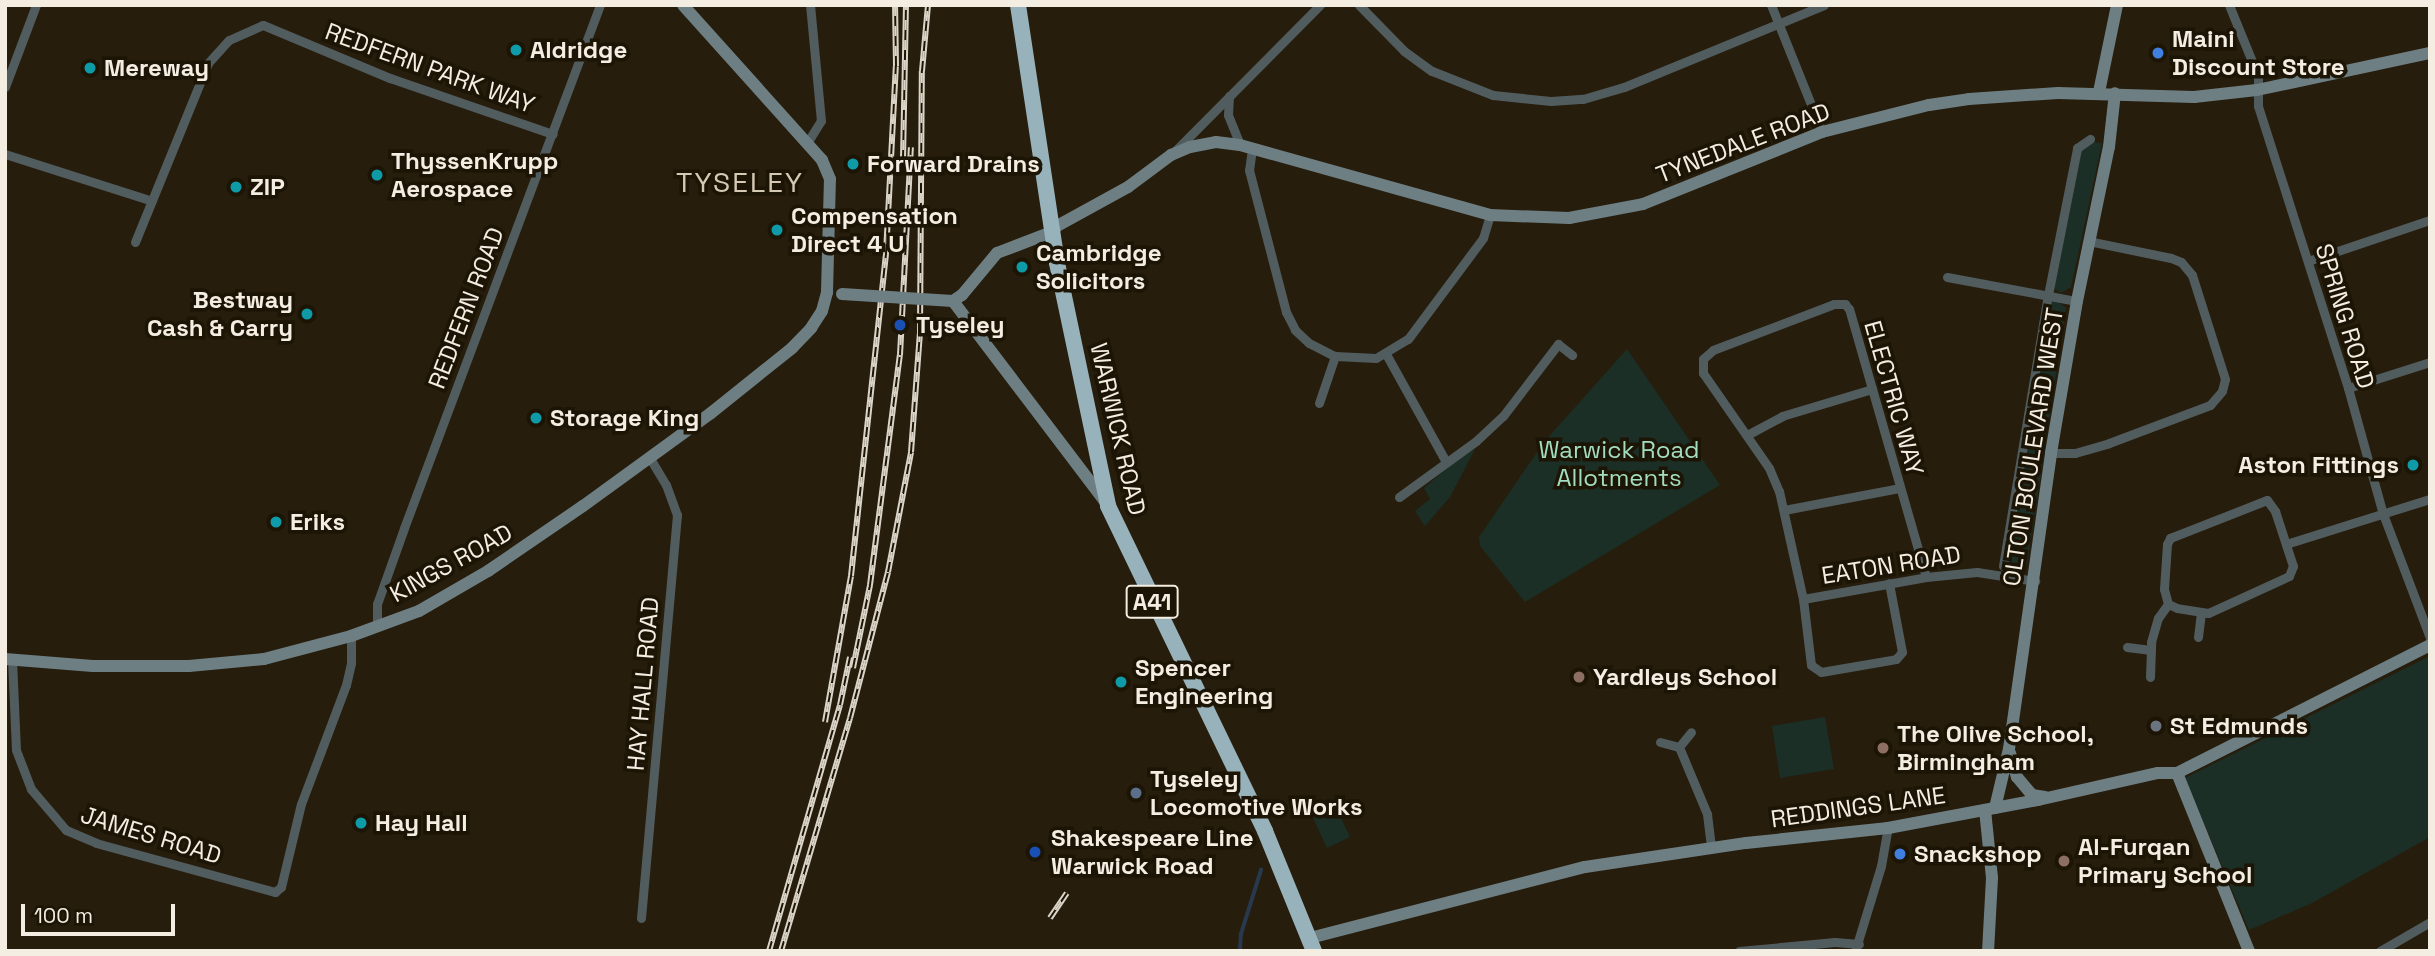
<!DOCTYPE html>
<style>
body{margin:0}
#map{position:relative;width:2435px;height:956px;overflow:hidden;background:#261d0c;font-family:"Space Grotesk",sans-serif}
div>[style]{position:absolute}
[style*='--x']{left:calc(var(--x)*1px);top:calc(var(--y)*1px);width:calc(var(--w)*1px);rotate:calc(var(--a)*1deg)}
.green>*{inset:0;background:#1c2f26}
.stream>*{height:3.5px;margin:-1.75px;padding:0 1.75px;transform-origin:1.75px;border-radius:1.75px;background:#28394d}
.street>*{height:9px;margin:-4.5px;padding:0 4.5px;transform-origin:4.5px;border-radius:4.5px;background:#515c5f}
.secondary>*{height:12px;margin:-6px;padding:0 6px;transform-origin:6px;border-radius:6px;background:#6e7f84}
.highway>*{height:16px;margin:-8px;padding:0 8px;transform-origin:8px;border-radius:8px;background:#98b2bb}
.rail>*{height:6px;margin-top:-3px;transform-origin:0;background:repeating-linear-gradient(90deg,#1c1404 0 10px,#dbd5c9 0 20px);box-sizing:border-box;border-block:2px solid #dbd5c9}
.secondary-bridge>*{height:12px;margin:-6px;padding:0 6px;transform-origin:6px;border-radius:6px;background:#6e7f84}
.dots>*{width:19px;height:19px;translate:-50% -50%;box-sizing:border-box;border:4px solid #1c1404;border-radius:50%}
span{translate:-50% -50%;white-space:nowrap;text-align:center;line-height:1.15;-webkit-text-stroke:7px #1c1404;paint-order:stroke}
.shield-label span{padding:2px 5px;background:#1c1404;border:2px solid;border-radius:5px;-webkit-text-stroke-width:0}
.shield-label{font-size:23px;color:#f3ede2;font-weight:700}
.poi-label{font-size:24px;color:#f3ede2;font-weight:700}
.left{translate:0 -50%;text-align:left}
.right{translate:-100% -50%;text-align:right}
.street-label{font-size:24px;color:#f3ede2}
.park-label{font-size:24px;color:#a3ddbf}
.quarter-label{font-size:28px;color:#d5c9b4;letter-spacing:2px}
.frame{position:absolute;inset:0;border:7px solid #f3ede2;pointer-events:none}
.scale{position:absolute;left:21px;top:904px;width:154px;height:32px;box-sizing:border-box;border:4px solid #f3ede2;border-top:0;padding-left:9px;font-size:21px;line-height:24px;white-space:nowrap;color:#f3ede2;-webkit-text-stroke:5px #1c1404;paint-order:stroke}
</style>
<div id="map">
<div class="green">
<i style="clip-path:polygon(2093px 142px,2102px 143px,2071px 287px,2061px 293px,2054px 288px,2081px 150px)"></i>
<i style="clip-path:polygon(2056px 300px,2066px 308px,2027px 565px,2008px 565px,2048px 318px,2051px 302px)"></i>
<i style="clip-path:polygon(1627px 349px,1720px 485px,1525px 602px,1480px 546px,1479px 537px,1544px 442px)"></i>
<i style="clip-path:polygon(1475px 449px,1450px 497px,1425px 526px,1415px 511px,1430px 499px,1424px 488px,1459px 458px)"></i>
<i style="clip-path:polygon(2430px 656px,2430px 837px,2312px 903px,2249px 930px,2185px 778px)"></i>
<i style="clip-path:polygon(1825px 717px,1834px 769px,1780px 778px,1772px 726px)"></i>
<i style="clip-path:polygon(1332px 799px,1350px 837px,1327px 848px,1309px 809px)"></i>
</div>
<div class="stream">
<i style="--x:1240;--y:951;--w:17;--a:-87"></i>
<i style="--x:1241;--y:934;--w:67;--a:-72.6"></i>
</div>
<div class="street">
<i style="--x:1359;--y:5;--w:64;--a:45.6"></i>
<i style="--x:1404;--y:51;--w:34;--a:36"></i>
<i style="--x:1432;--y:71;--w:66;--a:21.5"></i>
<i style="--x:1493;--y:95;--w:58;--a:5.9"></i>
<i style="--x:1551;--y:101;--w:32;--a:-4"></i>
<i style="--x:1583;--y:99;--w:43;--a:-16.3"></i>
<i style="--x:1624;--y:87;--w:216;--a:-22.3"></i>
<i style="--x:1771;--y:5;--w:137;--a:68.1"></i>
<i style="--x:2229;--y:5;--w:77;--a:67.8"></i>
<i style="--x:2258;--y:76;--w:30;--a:90"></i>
<i style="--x:2258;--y:106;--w:296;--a:72.3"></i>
<i style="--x:2348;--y:388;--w:131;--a:74.5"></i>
<i style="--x:2383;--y:514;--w:133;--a:69.2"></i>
<i style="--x:5;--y:87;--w:88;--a:-69.3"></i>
<i style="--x:1229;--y:96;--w:19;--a:93"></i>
<i style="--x:1228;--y:115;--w:32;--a:68"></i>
<i style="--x:807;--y:143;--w:26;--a:-58"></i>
<i style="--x:821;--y:121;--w:117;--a:-95.4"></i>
<i style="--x:1252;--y:149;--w:21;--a:98"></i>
<i style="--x:1249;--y:170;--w:147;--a:75.4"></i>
<i style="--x:1286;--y:312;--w:20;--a:63"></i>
<i style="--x:1295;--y:330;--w:19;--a:43"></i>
<i style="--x:1309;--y:343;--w:29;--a:27"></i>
<i style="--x:1335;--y:356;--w:41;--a:2.8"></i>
<i style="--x:1376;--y:358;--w:37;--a:-31"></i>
<i style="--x:1408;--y:339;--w:126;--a:-53.4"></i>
<i style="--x:1483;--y:238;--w:24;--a:-73"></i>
<i style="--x:1173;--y:153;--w:209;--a:-45.2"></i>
<i style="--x:5;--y:154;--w:154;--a:17.7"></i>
<i style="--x:135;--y:242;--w:193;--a:-67.8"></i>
<i style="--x:208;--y:63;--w:31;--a:-48"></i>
<i style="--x:229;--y:40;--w:37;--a:-24"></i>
<i style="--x:263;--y:25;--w:138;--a:22.7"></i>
<i style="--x:390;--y:78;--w:172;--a:19"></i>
<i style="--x:2308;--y:261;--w:129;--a:-18.6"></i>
<i style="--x:1947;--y:277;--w:132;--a:10.5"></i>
<i style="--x:1386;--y:354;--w:121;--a:60.9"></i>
<i style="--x:2348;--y:388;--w:86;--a:-17.6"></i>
<i style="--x:1319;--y:403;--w:50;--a:-71.2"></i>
<i style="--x:1747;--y:435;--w:40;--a:-28"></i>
<i style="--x:1782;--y:416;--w:94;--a:-16.7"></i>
<i style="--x:2051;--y:453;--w:24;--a:0"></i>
<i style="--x:2075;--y:453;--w:35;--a:-16"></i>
<i style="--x:2109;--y:443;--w:108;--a:-20.6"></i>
<i style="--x:2210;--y:405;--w:18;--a:-49"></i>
<i style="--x:2222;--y:391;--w:12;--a:-76"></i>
<i style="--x:2225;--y:379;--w:109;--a:-107.6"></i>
<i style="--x:2192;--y:275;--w:17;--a:-130"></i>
<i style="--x:2181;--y:262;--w:11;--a:-158"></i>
<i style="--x:2171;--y:258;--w:85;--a:-168.4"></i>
<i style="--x:1399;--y:497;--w:95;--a:-36"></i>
<i style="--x:1476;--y:441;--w:37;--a:-43"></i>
<i style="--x:1503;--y:416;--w:91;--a:-52.6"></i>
<i style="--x:1558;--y:344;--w:18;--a:38"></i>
<i style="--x:2267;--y:500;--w:14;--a:54"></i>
<i style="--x:2275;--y:511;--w:58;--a:71.9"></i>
<i style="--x:2293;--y:566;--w:11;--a:112"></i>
<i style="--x:2289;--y:576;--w:89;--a:155.4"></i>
<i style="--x:2208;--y:613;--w:31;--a:-171"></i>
<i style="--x:2177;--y:608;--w:10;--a:-156"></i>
<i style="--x:2168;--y:604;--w:16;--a:-105"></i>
<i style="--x:2164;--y:589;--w:45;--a:-86.2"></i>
<i style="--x:2167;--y:544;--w:7;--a:-63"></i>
<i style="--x:2170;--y:538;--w:104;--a:-21.4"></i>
<i style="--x:1784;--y:510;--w:117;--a:-10.8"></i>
<i style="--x:2286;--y:544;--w:151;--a:-17.4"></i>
<i style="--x:2003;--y:566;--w:275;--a:-80.6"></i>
<i style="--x:2048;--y:295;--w:150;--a:-78.8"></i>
<i style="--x:2077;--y:148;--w:16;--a:-35"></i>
<i style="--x:1926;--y:577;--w:279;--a:-106"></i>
<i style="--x:1849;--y:309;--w:6;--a:-129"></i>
<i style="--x:1845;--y:304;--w:11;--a:180"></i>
<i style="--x:1834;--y:304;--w:129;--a:159.2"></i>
<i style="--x:1713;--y:350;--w:13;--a:138"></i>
<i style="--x:1703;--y:359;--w:14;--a:90"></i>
<i style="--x:1703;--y:373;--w:116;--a:55.2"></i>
<i style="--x:1769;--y:468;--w:25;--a:67"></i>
<i style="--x:1779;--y:491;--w:111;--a:77.5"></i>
<i style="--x:1803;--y:599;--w:125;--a:-10.1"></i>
<i style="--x:1926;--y:577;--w:51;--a:-5.6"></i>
<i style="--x:1977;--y:572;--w:59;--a:8.8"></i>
<i style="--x:1803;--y:599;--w:66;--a:83.1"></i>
<i style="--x:1811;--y:665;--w:12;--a:35"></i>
<i style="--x:1821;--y:672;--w:76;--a:-9.8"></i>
<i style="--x:1896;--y:659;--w:9;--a:-49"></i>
<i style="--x:1902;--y:652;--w:70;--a:-100.7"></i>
<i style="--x:377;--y:626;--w:22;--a:-90"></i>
<i style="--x:377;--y:604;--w:81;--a:-70.4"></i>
<i style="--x:404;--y:528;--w:559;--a:-69.46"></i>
<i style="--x:2198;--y:637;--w:23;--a:-83"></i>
<i style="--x:2127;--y:647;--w:24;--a:7"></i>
<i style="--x:12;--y:659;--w:91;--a:87.5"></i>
<i style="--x:16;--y:750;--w:42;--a:69"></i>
<i style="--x:31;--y:789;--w:54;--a:49.5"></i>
<i style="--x:66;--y:830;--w:33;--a:23"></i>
<i style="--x:96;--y:843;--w:186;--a:15.3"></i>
<i style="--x:275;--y:892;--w:8;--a:-40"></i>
<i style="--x:281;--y:887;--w:85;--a:-76.5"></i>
<i style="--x:301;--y:804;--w:127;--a:-69.3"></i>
<i style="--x:346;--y:685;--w:23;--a:-77"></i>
<i style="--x:351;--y:663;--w:27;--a:-90"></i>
<i style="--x:2150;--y:677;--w:35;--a:-88"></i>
<i style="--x:2151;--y:642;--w:25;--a:-74"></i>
<i style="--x:2158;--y:618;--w:17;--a:-54"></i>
<i style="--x:1660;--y:742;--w:20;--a:15"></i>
<i style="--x:1679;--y:747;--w:73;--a:67.3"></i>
<i style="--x:1707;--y:814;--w:34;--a:83"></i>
<i style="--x:1679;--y:747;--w:19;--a:-51"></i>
<i style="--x:641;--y:918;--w:405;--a:-84.9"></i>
<i style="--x:677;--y:515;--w:32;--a:-110"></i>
<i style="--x:666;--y:485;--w:31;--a:-121"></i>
<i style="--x:1739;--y:951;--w:96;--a:-5.4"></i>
<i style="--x:1835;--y:942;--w:24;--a:5"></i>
<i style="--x:1855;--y:951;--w:89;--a:-73"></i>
<i style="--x:1881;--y:866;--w:39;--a:-80"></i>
<i style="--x:2380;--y:951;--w:58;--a:-30.1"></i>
</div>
<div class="secondary">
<i style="--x:2099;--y:92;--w:89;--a:-78.3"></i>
<i style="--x:1107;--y:504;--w:255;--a:-127.2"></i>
<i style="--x:953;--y:301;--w:11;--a:-34"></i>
<i style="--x:962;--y:295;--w:55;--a:-50.2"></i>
<i style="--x:997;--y:253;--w:59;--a:-20.9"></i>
<i style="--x:1052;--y:232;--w:8;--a:-50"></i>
<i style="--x:1057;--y:226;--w:81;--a:-28.8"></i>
<i style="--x:1128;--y:187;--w:54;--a:-36.7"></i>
<i style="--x:1171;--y:155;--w:21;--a:-23"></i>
<i style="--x:1190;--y:147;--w:26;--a:-11"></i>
<i style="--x:1216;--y:142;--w:24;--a:7"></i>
<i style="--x:1240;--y:145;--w:260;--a:15.6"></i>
<i style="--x:1490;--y:215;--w:79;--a:2.2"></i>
<i style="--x:1569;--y:218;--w:75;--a:-10.7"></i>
<i style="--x:1643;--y:204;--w:193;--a:-21.9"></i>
<i style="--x:1822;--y:132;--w:110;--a:-14.2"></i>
<i style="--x:1929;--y:105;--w:40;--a:-8.5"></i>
<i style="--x:1969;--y:99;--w:89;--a:-3.9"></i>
<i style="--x:2058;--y:93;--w:136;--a:1.7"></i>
<i style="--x:2194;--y:97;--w:63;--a:-6.3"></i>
<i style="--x:2257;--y:90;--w:177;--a:-12.1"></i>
<i style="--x:5;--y:659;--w:88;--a:4.5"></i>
<i style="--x:93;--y:666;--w:96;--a:0"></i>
<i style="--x:189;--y:666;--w:75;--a:-5.3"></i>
<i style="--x:264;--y:659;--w:90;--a:-14.8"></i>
<i style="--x:351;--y:636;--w:72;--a:-20.2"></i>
<i style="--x:419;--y:611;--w:80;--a:-30.1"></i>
<i style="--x:488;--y:571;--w:115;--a:-34.4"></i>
<i style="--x:583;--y:506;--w:158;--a:-36"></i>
<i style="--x:711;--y:413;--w:104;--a:-38.7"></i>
<i style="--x:792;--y:348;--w:28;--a:-46"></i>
<i style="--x:811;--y:328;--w:20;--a:-57"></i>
<i style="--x:822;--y:311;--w:20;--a:-75"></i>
<i style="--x:827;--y:292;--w:113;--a:-88.5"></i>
<i style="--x:830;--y:179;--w:21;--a:-113"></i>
<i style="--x:822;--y:160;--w:208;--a:-131.9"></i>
<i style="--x:2010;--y:753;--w:25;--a:74"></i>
<i style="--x:2017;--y:777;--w:23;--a:50"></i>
<i style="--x:2032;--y:795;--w:13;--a:9"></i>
<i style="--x:2177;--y:773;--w:192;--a:68"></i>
<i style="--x:1995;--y:808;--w:61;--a:-76.7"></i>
<i style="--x:2009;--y:749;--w:299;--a:-81.9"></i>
<i style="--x:2051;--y:453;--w:154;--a:-80.3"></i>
<i style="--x:2077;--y:301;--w:157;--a:-78.3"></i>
<i style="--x:2109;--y:147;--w:54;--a:-83.7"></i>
<i style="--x:1985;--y:810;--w:68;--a:84.1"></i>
<i style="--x:1992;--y:878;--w:73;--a:93.1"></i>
<i style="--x:1310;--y:938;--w:284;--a:-14.5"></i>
<i style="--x:1585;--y:867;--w:163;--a:-8.5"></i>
<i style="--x:1746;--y:843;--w:143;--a:-6"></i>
<i style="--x:1888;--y:828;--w:153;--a:-10.6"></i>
<i style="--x:2038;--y:800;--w:123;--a:-12.7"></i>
<i style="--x:2158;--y:773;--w:19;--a:0"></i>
<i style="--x:2177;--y:773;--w:284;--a:-26.8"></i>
</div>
<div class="highway">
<i style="--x:1018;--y:5;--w:261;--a:81.4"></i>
<i style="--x:1057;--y:263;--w:248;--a:78.1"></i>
<i style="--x:1108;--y:506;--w:361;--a:64.2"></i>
<i style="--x:1265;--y:831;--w:130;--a:67.8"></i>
</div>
<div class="rail">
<i style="--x:903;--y:160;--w:155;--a:-88.9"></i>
<i style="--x:853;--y:668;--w:85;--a:-78.4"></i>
<i style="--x:870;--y:585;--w:232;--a:-82.6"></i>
<i style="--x:900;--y:355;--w:208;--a:-87"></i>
<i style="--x:825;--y:722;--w:148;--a:-79.9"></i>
<i style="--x:851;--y:576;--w:324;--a:-83.8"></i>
<i style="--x:886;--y:254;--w:188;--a:-87"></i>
<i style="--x:896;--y:66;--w:61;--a:-90.9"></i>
<i style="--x:1050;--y:918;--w:30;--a:-56"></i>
<i style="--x:769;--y:951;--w:256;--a:-73.9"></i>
<i style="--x:840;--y:705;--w:49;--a:-78.2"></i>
<i style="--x:781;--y:951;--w:243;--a:-73.5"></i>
<i style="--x:850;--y:718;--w:151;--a:-75.4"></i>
<i style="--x:888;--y:572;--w:122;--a:-79.1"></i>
<i style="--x:911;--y:452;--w:119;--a:-85.7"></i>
<i style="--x:920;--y:333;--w:262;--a:-89.6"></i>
<i style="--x:922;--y:71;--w:66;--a:-84.8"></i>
</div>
<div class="secondary-bridge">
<i style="--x:842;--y:294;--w:111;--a:3.6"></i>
</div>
<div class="dots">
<i style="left:516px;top:50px;background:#0f9aa8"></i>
<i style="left:2158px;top:53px;background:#3f7fe0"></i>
<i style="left:90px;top:68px;background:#0f9aa8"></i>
<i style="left:853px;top:164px;background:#0f9aa8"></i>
<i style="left:377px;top:175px;background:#0f9aa8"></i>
<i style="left:236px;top:187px;background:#0f9aa8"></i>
<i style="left:777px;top:230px;background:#0f9aa8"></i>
<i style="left:1022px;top:267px;background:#0f9aa8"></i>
<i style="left:307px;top:314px;background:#0f9aa8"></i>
<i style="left:900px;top:325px;background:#1a4fb4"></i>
<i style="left:536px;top:418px;background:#0f9aa8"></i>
<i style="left:2413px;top:465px;background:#0f9aa8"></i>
<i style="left:276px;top:522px;background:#0f9aa8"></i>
<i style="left:1579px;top:677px;background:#8d6e63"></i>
<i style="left:1121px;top:682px;background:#0f9aa8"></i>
<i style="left:2156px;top:726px;background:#6b7280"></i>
<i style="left:1883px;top:748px;background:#8d6e63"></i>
<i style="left:1136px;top:793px;background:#5c6f8a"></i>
<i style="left:361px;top:823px;background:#0f9aa8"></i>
<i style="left:1035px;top:852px;background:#1a4fb4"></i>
<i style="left:1900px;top:854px;background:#3f7fe0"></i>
<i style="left:2064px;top:861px;background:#8d6e63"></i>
</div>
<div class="shield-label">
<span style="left:1152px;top:602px">A41</span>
</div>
<div class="poi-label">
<span class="left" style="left:2172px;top:53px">Maini<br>Discount Store</span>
<span class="left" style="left:530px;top:50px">Aldridge</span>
<span class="left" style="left:104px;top:68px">Mereway</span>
<span class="left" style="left:391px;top:175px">ThyssenKrupp<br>Aerospace</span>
<span class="left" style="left:867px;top:164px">Forward Drains</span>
<span class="left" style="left:250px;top:187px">ZIP</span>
<span class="left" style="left:791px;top:230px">Compensation<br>Direct 4 U</span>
<span class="left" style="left:1036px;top:267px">Cambridge<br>Solicitors</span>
<span class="right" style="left:293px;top:314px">Bestway<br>Cash &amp; Carry</span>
<span class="left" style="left:916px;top:325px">Tyseley</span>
<span class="left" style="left:550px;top:418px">Storage King</span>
<span class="right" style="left:2399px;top:465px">Aston Fittings</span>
<span class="left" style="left:290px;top:522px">Eriks</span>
<span class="left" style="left:1135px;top:682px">Spencer<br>Engineering</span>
<span class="left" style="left:1593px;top:677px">Yardleys School</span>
<span class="left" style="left:2170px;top:726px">St Edmunds</span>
<span class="left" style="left:1897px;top:748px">The Olive School,<br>Birmingham</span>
<span class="left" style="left:1150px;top:793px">Tyseley<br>Locomotive Works</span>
<span class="left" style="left:375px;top:823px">Hay Hall</span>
<span class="left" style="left:1051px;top:852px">Shakespeare Line<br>Warwick Road</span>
<span class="left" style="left:2078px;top:861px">Al-Furqan<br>Primary School</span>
<span class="left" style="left:1914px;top:854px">Snackshop</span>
</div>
<div class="street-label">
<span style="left:430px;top:68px;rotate:20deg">REDFERN PARK WAY</span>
<span style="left:1743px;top:143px;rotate:-21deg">TYNEDALE ROAD</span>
<span style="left:466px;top:308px;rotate:-69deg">REDFERN ROAD</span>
<span style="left:2345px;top:316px;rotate:73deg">SPRING ROAD</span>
<span style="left:1894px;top:398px;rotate:74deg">ELECTRIC WAY</span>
<span style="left:1118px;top:429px;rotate:77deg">WARWICK ROAD</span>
<span style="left:2033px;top:447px;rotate:-81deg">OLTON BOULEVARD WEST</span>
<span style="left:451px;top:563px;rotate:-29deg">KINGS ROAD</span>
<span style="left:1891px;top:565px;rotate:-9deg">EATON ROAD</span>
<span style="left:643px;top:684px;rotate:-85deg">HAY HALL ROAD</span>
<span style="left:1858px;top:807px;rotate:-8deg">REDDINGS LANE</span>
<span style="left:151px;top:835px;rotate:17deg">JAMES ROAD</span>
</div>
<div class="park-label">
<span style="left:1619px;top:464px">Warwick Road<br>Allotments</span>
</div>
<div class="quarter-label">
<span style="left:740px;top:182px">TYSELEY</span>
</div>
<div class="frame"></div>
<div class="scale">100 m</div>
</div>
